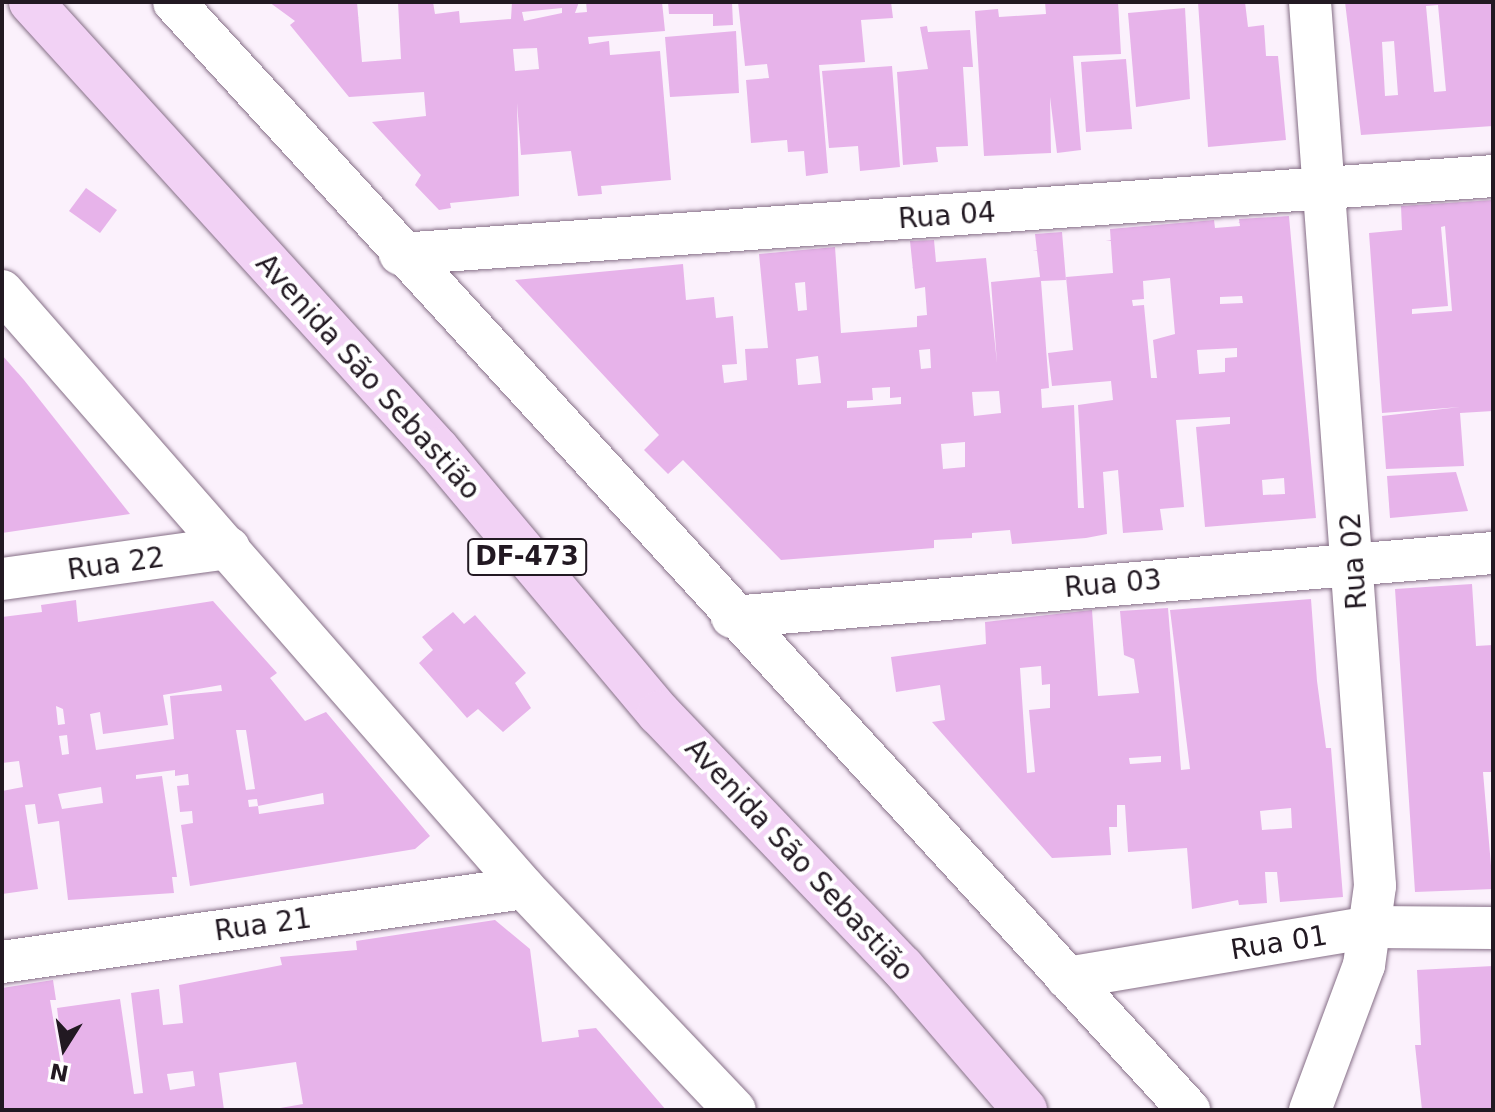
<!DOCTYPE html>
<meta charset="utf-8">
<style>
body{margin:0}
#map{position:relative;width:1495px;height:1112px;overflow:hidden;background:#fbf1fc;font-family:"DejaVu Sans",sans-serif}
div>[style]{position:absolute}
[style*='--x']{left:calc(var(--x)*1px);top:calc(var(--y)*1px);width:calc(var(--w)*1px);rotate:calc(var(--a)*1deg)}
.building>*{inset:0;background:#e7b3ea}
.roads{filter:drop-shadow(0 0 2px #866f87) drop-shadow(0 0 2px #866f87)}
.street>*{height:42px;margin:-21px;padding:0 21px;transform-origin:21px;border-radius:21px;background:#fff}
.primary>*{height:44px;margin:-22px;padding:0 22px;transform-origin:22px;border-radius:22px;background:#f2d2f5}
span{translate:-50% -50%;white-space:nowrap;text-align:center;line-height:1.15;-webkit-text-stroke:8px #fff;paint-order:stroke}
.shield-label span{padding:2px 6px;background:#fff;border:2px solid;border-radius:6px;-webkit-text-stroke-width:0}
.shield-label{font-size:26px;color:#221922;font-weight:700}
.street-label{font-size:28px;color:#221922}
.frame{position:absolute;inset:0;border:4px solid #221922;pointer-events:none}
.north{position:absolute;left:24px;top:1008px;width:80px;height:80px;-webkit-text-stroke:6px #fff;paint-order:stroke;rotate:191deg;font-size:22px;font-weight:700;line-height:32px;text-align:center;color:#221922}
.north::after{content:'';display:block;margin:auto;width:28px;height:36px;background:#221922;clip-path:polygon(50% 0,100% 100%,50% 72%,0 100%)}
</style>
<div id="map">
<div class="building">
<i style="clip-path:polygon(evenodd,269px 2px,357px 2px,362px 62px,401px 59px,398px 2px,433px 2px,435px 14px,459px 11px,460px 23px,511px 19px,512px 2px,579px 2px,575px 13px,587px 12px,586px 2px,662px 2px,665px 31px,588px 37px,589px 44px,609px 41px,610px 55px,660px 51px,671px 180px,601px 186px,602px 194px,578px 196px,571px 151px,521px 155px,517px 103px,519px 196px,450px 203px,451px 208px,439px 210px,415px 185px,421px 175px,372px 122px,426px 116px,424px 92px,349px 97px,290px 25px,295px 21px,269px 2px,562px 8px,562px 13px,524px 21px,522px 12px,562px 8px,269px 2px,537px 48px,539px 69px,515px 71px,513px 49px,537px 48px)"></i>
<i style="clip-path:polygon(668px 2px,732px 2px,733px 25px,713px 26px,713px 14px,669px 14px)"></i>
<i style="clip-path:polygon(738px 2px,891px 2px,893px 18px,861px 20px,865px 62px,819px 65px,828px 173px,806px 176px,804px 151px,788px 152px,787px 140px,751px 143px,746px 80px,769px 78px,767px 64px,745px 66px)"></i>
<i style="clip-path:polygon(1045px 2px,1118px 2px,1121px 54px,1073px 56px,1081px 150px,1057px 153px,1050px 97px,1051px 153px,984px 156px,975px 11px,998px 9px,999px 17px,1046px 14px)"></i>
<i style="clip-path:polygon(1198px 2px,1245px 2px,1248px 27px,1264px 25px,1266px 56px,1278px 56px,1286px 140px,1208px 147px)"></i>
<i style="clip-path:polygon(evenodd,1345px 2px,1493px 2px,1493px 126px,1361px 135px,1345px 2px,1438px 5px,1446px 91px,1434px 92px,1426px 6px,1438px 5px,1345px 2px,1394px 41px,1398px 95px,1385px 96px,1382px 42px,1394px 41px)"></i>
<i style="clip-path:polygon(1185px 8px,1190px 99px,1136px 107px,1128px 13px)"></i>
<i style="clip-path:polygon(927px 26px,928px 32px,970px 30px,973px 67px,963px 67px,968px 146px,936px 147px,938px 162px,903px 165px,897px 72px,928px 69px,920px 27px)"></i>
<i style="clip-path:polygon(736px 31px,739px 93px,670px 97px,665px 37px)"></i>
<i style="clip-path:polygon(1126px 59px,1132px 129px,1086px 132px,1081px 62px)"></i>
<i style="clip-path:polygon(892px 66px,900px 167px,860px 171px,858px 146px,829px 148px,822px 71px)"></i>
<i style="clip-path:polygon(86px 188px,117px 210px,100px 233px,69px 211px)"></i>
<i style="clip-path:polygon(evenodd,1493px 200px,1493px 411px,1460px 413px,1464px 466px,1386px 469px,1382px 416px,1460px 407px,1382px 413px,1369px 233px,1402px 230px,1401px 206px,1493px 200px,1445px 226px,1452px 311px,1412px 314px,1412px 309px,1448px 306px,1441px 227px,1445px 226px)"></i>
<i style="clip-path:polygon(evenodd,1289px 216px,1316px 518px,1205px 527px,1196px 427px,1230px 424px,1230px 417px,1176px 420px,1184px 507px,1160px 509px,1163px 530px,1123px 533px,1118px 470px,1103px 472px,1107px 534px,1086px 538px,1012px 544px,1010px 530px,972px 533px,972px 538px,934px 540px,934px 548px,781px 560px,683px 460px,668px 474px,644px 450px,659px 435px,515px 280px,683px 264px,686px 300px,714px 297px,716px 318px,733px 316px,737px 364px,722px 365px,724px 383px,747px 380px,745px 349px,768px 348px,759px 254px,835px 247px,841px 333px,917px 327px,917px 316px,927px 315px,925px 287px,915px 289px,910px 241px,934px 240px,936px 262px,986px 258px,997px 363px,991px 282px,1040px 277px,1035px 234px,1062px 232px,1066px 280px,1041px 281px,1049px 388px,1041px 389px,1042px 408px,1074px 405px,1078px 508px,1084px 508px,1078px 405px,1113px 400px,1111px 381px,1052px 386px,1048px 353px,1073px 350px,1066px 277px,1113px 273px,1110px 229px,1214px 220px,1215px 228px,1240px 226px,1239px 219px,1289px 216px,1170px 278px,1175px 334px,1153px 340px,1157px 378px,1151px 378px,1144px 305px,1133px 306px,1132px 300px,1144px 299px,1143px 281px,1170px 278px,1289px 216px,805px 282px,807px 310px,798px 311px,795px 283px,805px 282px,1289px 216px,1242px 296px,1243px 303px,1220px 304px,1220px 297px,1242px 296px,1289px 216px,1237px 348px,1237px 357px,1225px 358px,1225px 372px,1199px 374px,1197px 350px,1237px 348px,1289px 216px,930px 349px,931px 368px,921px 369px,919px 350px,930px 349px,1289px 216px,818px 356px,821px 383px,798px 385px,796px 359px,818px 356px,1289px 216px,890px 387px,890px 398px,901px 397px,901px 404px,847px 408px,847px 401px,873px 400px,872px 388px,890px 387px,1289px 216px,999px 391px,1001px 413px,974px 416px,972px 392px,999px 391px,1289px 216px,965px 442px,965px 467px,943px 469px,941px 444px,965px 442px,1289px 216px,1284px 478px,1285px 494px,1263px 495px,1262px 480px,1284px 478px)"></i>
<i style="clip-path:polygon(2px 355px,24px 380px,130px 514px,2px 533px)"></i>
<i style="clip-path:polygon(1456px 472px,1468px 511px,1390px 518px,1387px 476px)"></i>
<i style="clip-path:polygon(1472px 584px,1476px 646px,1493px 645px,1493px 772px,1483px 772px,1493px 889px,1415px 892px,1395px 589px)"></i>
<i style="clip-path:polygon(evenodd,1311px 599px,1317px 681px,1326px 748px,1331px 748px,1343px 897px,1280px 902px,1277px 872px,1265px 872px,1267px 903px,1239px 905px,1238px 900px,1192px 909px,1187px 848px,1128px 852px,1125px 805px,1117px 805px,1117px 827px,1109px 827px,1111px 855px,1052px 858px,932px 722px,945px 720px,940px 685px,896px 692px,891px 657px,986px 644px,985px 622px,1092px 610px,1098px 696px,1139px 693px,1134px 659px,1124px 655px,1120px 611px,1168px 608px,1181px 770px,1190px 769px,1170px 610px,1311px 599px,1041px 666px,1042px 685px,1050px 684px,1050px 708px,1029px 710px,1035px 772px,1027px 773px,1020px 668px,1041px 666px,1311px 599px,1161px 756px,1161px 762px,1130px 764px,1129px 758px,1161px 756px,1311px 599px,1291px 808px,1292px 828px,1262px 830px,1260px 811px,1291px 808px)"></i>
<i style="clip-path:polygon(evenodd,76px 600px,78px 622px,213px 601px,277px 673px,270px 678px,305px 721px,326px 712px,430px 836px,415px 849px,190px 886px,181px 825px,193px 823px,192px 811px,180px 812px,177px 786px,189px 785px,188px 774px,175px 776px,175px 770px,136px 775px,136px 779px,162px 776px,177px 877px,172px 877px,174px 893px,68px 900px,59px 821px,38px 824px,35px 804px,25px 805px,38px 889px,2px 894px,2px 791px,23px 787px,19px 761px,2px 763px,2px 617px,42px 612px,41px 605px,76px 600px,221px 685px,222px 691px,170px 696px,174px 739px,96px 750px,90px 714px,100px 712px,103px 734px,168px 725px,163px 695px,221px 685px,76px 600px,56px 706px,63px 709px,65px 724px,58px 725px,56px 706px,76px 600px,236px 730px,246px 730px,255px 789px,246px 790px,236px 730px,76px 600px,67px 735px,69px 754px,62px 755px,59px 736px,67px 735px,76px 600px,101px 787px,103px 803px,62px 809px,58px 794px,101px 787px,76px 600px,323px 793px,324px 804px,259px 814px,258px 806px,249px 807px,248px 800px,257px 799px,258px 806px,323px 793px)"></i>
<i style="clip-path:polygon(453px 612px,464px 624px,475px 615px,526px 673px,515px 683px,531px 708px,503px 732px,478px 709px,467px 718px,419px 663px,433px 650px,422px 637px)"></i>
<i style="clip-path:polygon(evenodd,495px 920px,530px 949px,542px 1042px,579px 1037px,578px 1030px,596px 1028px,666px 1110px,269px 1110px,303px 1104px,296px 1062px,219px 1073px,224px 1110px,2px 1110px,2px 988px,53px 980px,56px 1000px,50px 1000px,61px 1065px,48px 1067px,49px 1075px,65px 1072px,57px 1008px,120px 999px,134px 1094px,143px 1093px,131px 993px,159px 989px,163px 1025px,183px 1023px,179px 985px,282px 965px,280px 957px,357px 950px,356px 941px,495px 920px,193px 1071px,195px 1086px,170px 1090px,167px 1074px,193px 1071px)"></i>
<i style="clip-path:polygon(1493px 966px,1493px 1110px,1422px 1110px,1415px 1045px,1421px 1045px,1417px 970px)"></i>
</div>
<div class="roads">
<div class="street">
<i style="--x:174;--y:2;--w:1503;--a:47.51"></i>
<i style="--x:1310;--y:2;--w:886;--a:85.79"></i>
<i style="--x:1375;--y:886;--w:80;--a:97.9"></i>
<i style="--x:1364;--y:965;--w:155;--a:110.4"></i>
<i style="--x:400;--y:254;--w:1096;--a:-4.08"></i>
<i style="--x:2;--y:291;--w:793;--a:48.83"></i>
<i style="--x:524;--y:888;--w:306;--a:46.5"></i>
<i style="--x:2;--y:579;--w:229;--a:-7.8"></i>
<i style="--x:732;--y:617;--w:764;--a:-4.81"></i>
<i style="--x:2;--y:962;--w:527;--a:-8.07"></i>
<i style="--x:1067;--y:978;--w:310;--a:-9.5"></i>
<i style="--x:1373;--y:927;--w:120;--a:0.5"></i>
</div>
<div class="primary">
<i style="--x:31;--y:2;--w:605;--a:47.75"></i>
<i style="--x:438;--y:450;--w:344;--a:50"></i>
<i style="--x:659;--y:713;--w:352;--a:46.3"></i>
<i style="--x:902;--y:967;--w:189;--a:49.3"></i>
</div>
</div>
<div class="shield-label">
<span style="left:527px;top:557px">DF-473</span>
</div>
<div class="street-label">
<span style="left:947px;top:216px;rotate:-4deg">Rua 04</span>
<span style="left:368px;top:377px;rotate:48deg">Avenida São Sebastião</span>
<span style="left:1354px;top:561px;rotate:-94deg">Rua 02</span>
<span style="left:116px;top:564px;rotate:-8deg">Rua 22</span>
<span style="left:1113px;top:584px;rotate:-5deg">Rua 03</span>
<span style="left:799px;top:860px;rotate:47deg">Avenida São Sebastião</span>
<span style="left:263px;top:925px;rotate:-8deg">Rua 21</span>
<span style="left:1279px;top:943px;rotate:-9deg">Rua 01</span>
</div>
<div class="frame"></div>
<div class="north">N</div>
</div>
